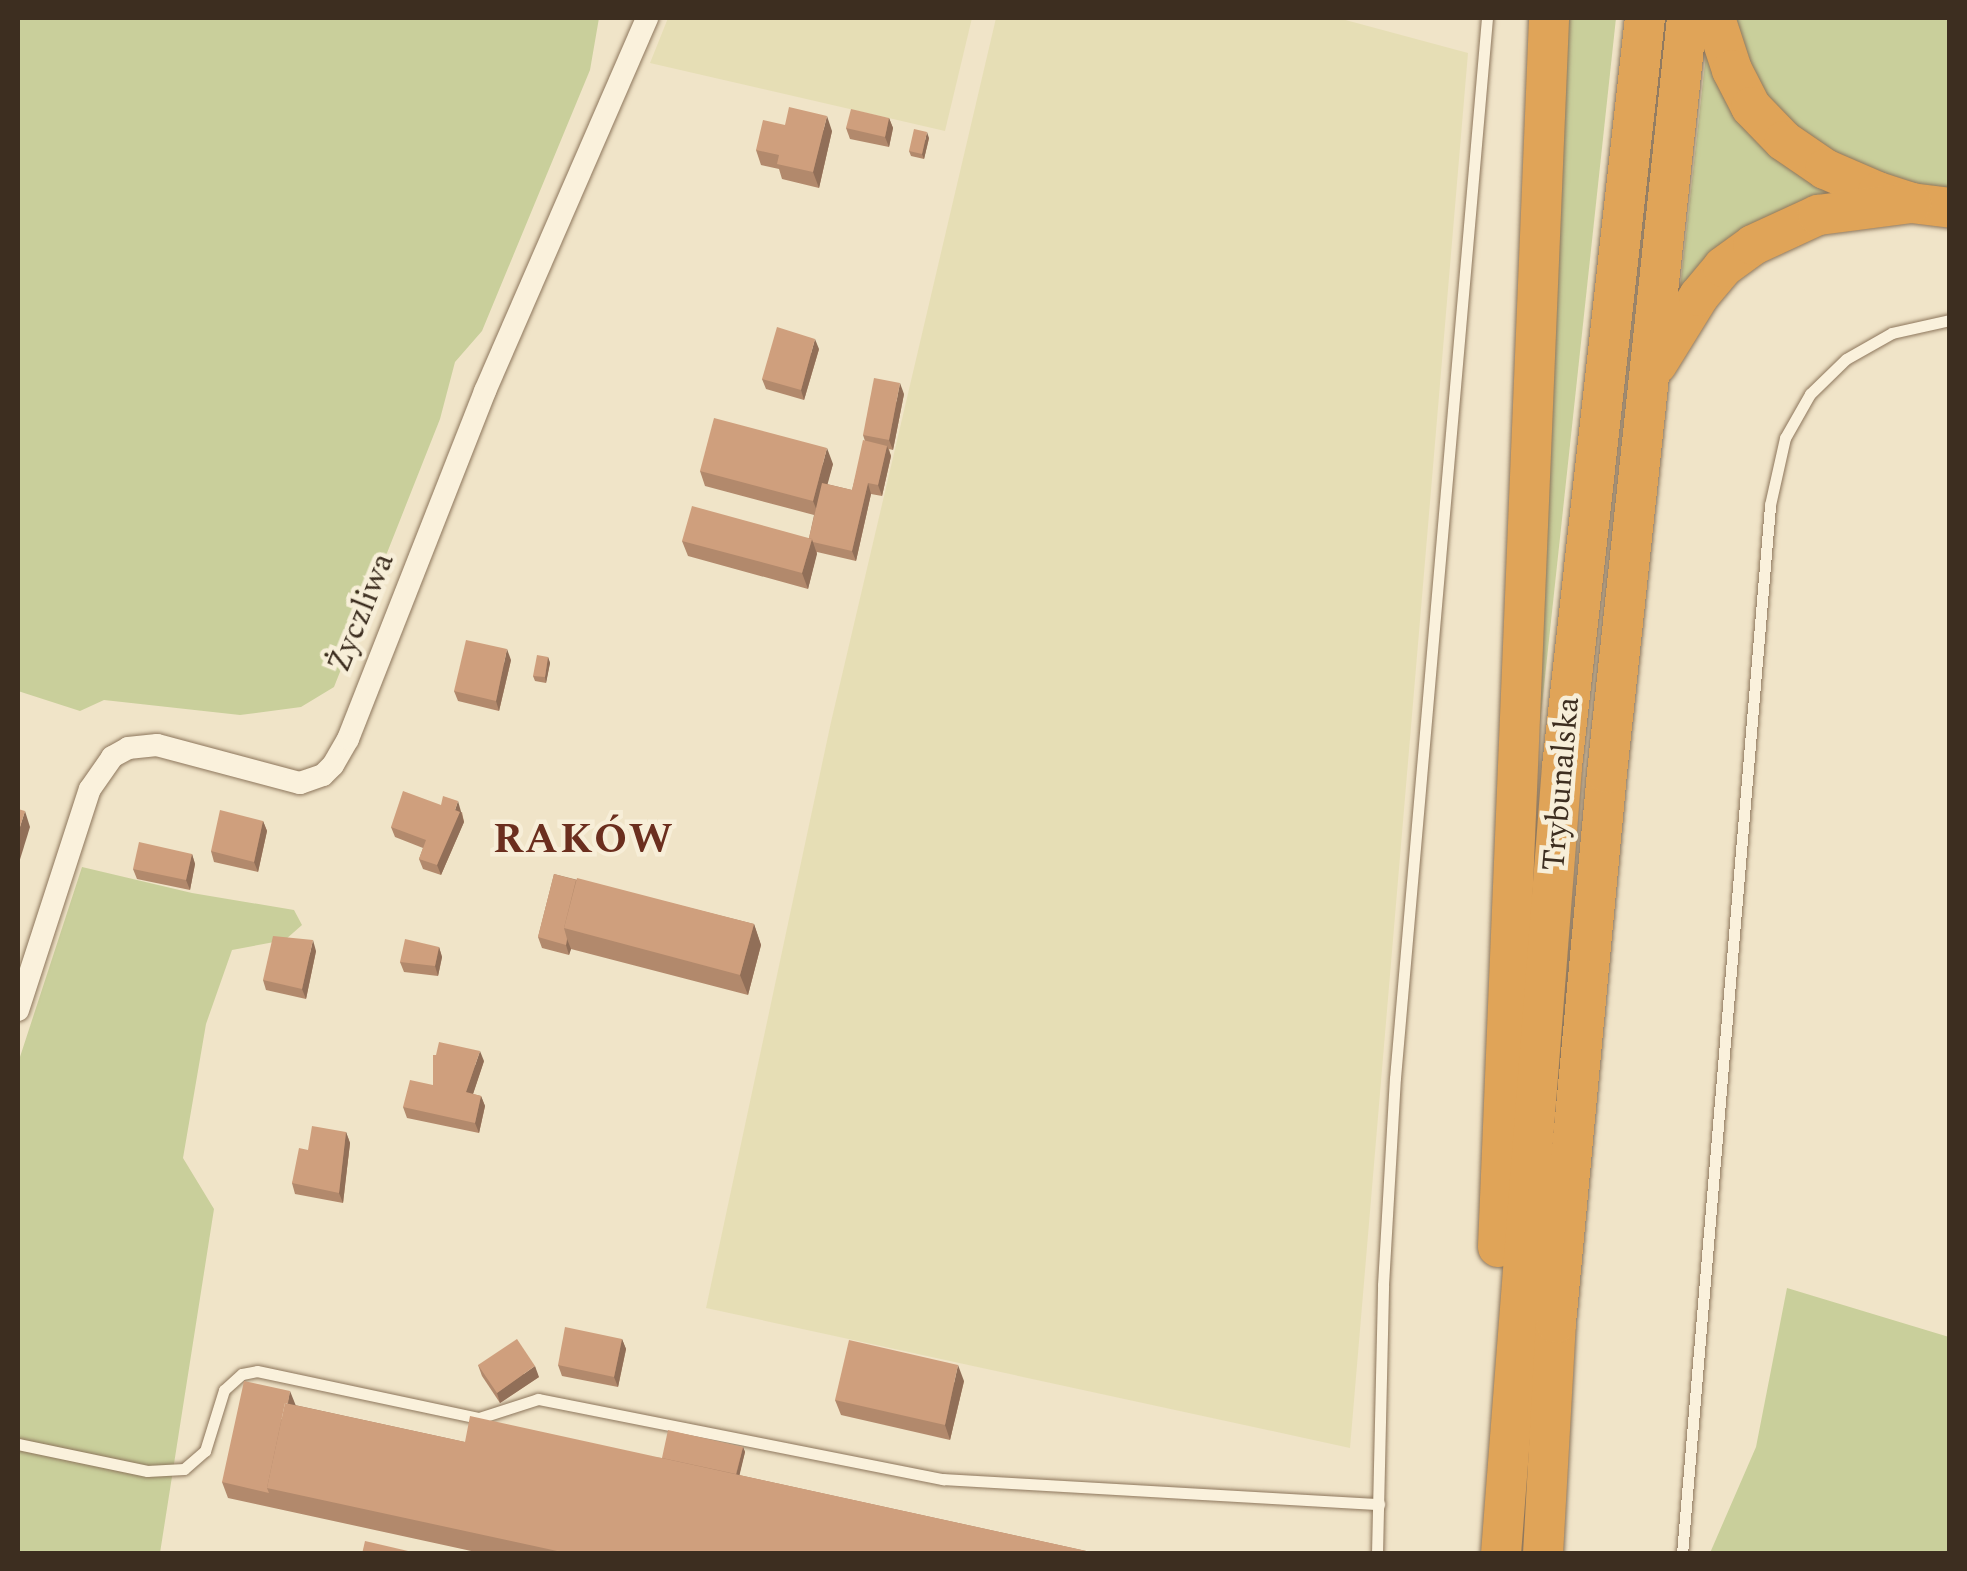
<!DOCTYPE html>
<meta charset="utf-8">
<style>
body{margin:0}
#map{position:relative;width:1967px;height:1571px;overflow:hidden;background:#f0e4c8;font-family:Spectral,serif}
div>[style]{position:absolute}
[style*='--x']{left:calc(var(--x)*1px);top:calc(var(--y)*1px);width:calc(var(--w)*1px);rotate:calc(var(--a)*1deg)}
.farmland>*{inset:0;background:#e6deb5}
.green>*{inset:0;background:#c9cf9b}
.roads{filter:drop-shadow(0 0 2px #8d765c) drop-shadow(0 0 2px #8d765c)}
.service>*{height:11px;margin:-5.5px;padding:0 5.5px;transform-origin:5.5px;border-radius:5.5px;background:#faf1dc}
.minor>*{height:22px;margin:-11px;padding:0 11px;transform-origin:11px;border-radius:11px;background:#faf1dc}
.motorway>*{height:40px;margin:-20px;padding:0 20px;transform-origin:20px;border-radius:20px;background:#e0a458}
.wall>*{inset:0;background:#b2896c}
.shaded-wall>*{inset:0;background:#916f58}
.building>*{inset:0;background:#cf9f7d}
span{translate:-50% -50%;white-space:nowrap;text-align:center;line-height:1.15;-webkit-text-stroke:9px #f7eed8;paint-order:stroke}
.street-label{font-size:32px;color:#3d2e20}
.district-label{font-size:42px;color:#6b2e1e;font-weight:700;letter-spacing:2.5px}
.frame{position:absolute;inset:0;border:20px solid #3d2e20;pointer-events:none}
</style>
<div id="map">
<div class="farmland">
<i style="clip-path:polygon(668px 18px,972px 18px,945px 131px,650px 63px)"></i>
<i style="clip-path:polygon(996px 18px,1338px 18px,1468px 53px,1350px 1448px,706px 1308px,831px 722px)"></i>
</div>
<div class="green">
<i style="clip-path:polygon(18px 18px,599px 18px,590px 70px,482px 331px,455px 362px,440px 419px,334px 687px,301px 707px,240px 715px,104px 700px,80px 711px,18px 691px)"></i>
<i style="clip-path:polygon(1563px 18px,1616px 18px,1534px 779px)"></i>
<i style="clip-path:polygon(1732px 18px,1949px 18px,1949px 190px,1869px 174px,1788px 123px,1749px 73px)"></i>
<i style="clip-path:polygon(1706px 54px,1831px 189px,1830px 196px,1680px 289px)"></i>
<i style="clip-path:polygon(82px 867px,192px 893px,294px 910px,302px 925px,285px 940px,232px 950px,206px 1024px,183px 1158px,214px 1209px,160px 1553px,18px 1554px,18px 1063px)"></i>
<i style="clip-path:polygon(1787px 1288px,1949px 1337px,1949px 1553px,1710px 1553px,1756px 1447px)"></i>
</div>
<div class="roads">
<div class="service">
<i style="--x:18;--y:1444;--w:132;--a:11.8"></i>
<i style="--x:147;--y:1471;--w:37;--a:-3"></i>
<i style="--x:184;--y:1469;--w:28;--a:-41"></i>
<i style="--x:205;--y:1451;--w:64;--a:-72.7"></i>
<i style="--x:224;--y:1390;--w:24;--a:-42"></i>
<i style="--x:242;--y:1374;--w:15;--a:-11"></i>
<i style="--x:257;--y:1371;--w:227;--a:12"></i>
<i style="--x:479;--y:1418;--w:62;--a:-17.9"></i>
<i style="--x:538;--y:1399;--w:413;--a:11.2"></i>
<i style="--x:943;--y:1479;--w:437;--a:3.3"></i>
<i style="--x:1377;--y:1554;--w:269;--a:-88.7"></i>
<i style="--x:1383;--y:1285;--w:207;--a:-86.7"></i>
<i style="--x:1395;--y:1078;--w:1064;--a:-85.04"></i>
<i style="--x:1682;--y:1554;--w:1053;--a:-85.2"></i>
<i style="--x:1770;--y:505;--w:69;--a:-77.4"></i>
<i style="--x:1785;--y:438;--w:51;--a:-60.4"></i>
<i style="--x:1810;--y:394;--w:50;--a:-44.2"></i>
<i style="--x:1846;--y:359;--w:53;--a:-29.5"></i>
<i style="--x:1892;--y:333;--w:59;--a:-12.6"></i>
</div>
<div class="minor">
<i style="--x:18;--y:1010;--w:232;--a:-72"></i>
<i style="--x:90;--y:789;--w:39;--a:-55"></i>
<i style="--x:112;--y:757;--w:18;--a:-29"></i>
<i style="--x:128;--y:748;--w:29;--a:-6"></i>
<i style="--x:157;--y:745;--w:148;--a:14.9"></i>
<i style="--x:300;--y:783;--w:24;--a:-19"></i>
<i style="--x:323;--y:775;--w:14;--a:-45"></i>
<i style="--x:333;--y:765;--w:30;--a:-60"></i>
<i style="--x:348;--y:739;--w:374;--a:-68.5"></i>
<i style="--x:485;--y:391;--w:407;--a:-66.5"></i>
</div>
<div class="motorway">
<i style="--x:1715;--y:18;--w:55;--a:71.9"></i>
<i style="--x:1732;--y:70;--w:42;--a:62.8"></i>
<i style="--x:1751;--y:107;--w:47;--a:45.9"></i>
<i style="--x:1784;--y:141;--w:50;--a:34.3"></i>
<i style="--x:1825;--y:169;--w:58;--a:23.5"></i>
<i style="--x:1878;--y:192;--w:35;--a:18"></i>
<i style="--x:1911;--y:203;--w:39;--a:7"></i>
<i style="--x:1657;--y:364;--w:80;--a:-58.3"></i>
<i style="--x:1699;--y:296;--w:38;--a:-50"></i>
<i style="--x:1723;--y:267;--w:37;--a:-36"></i>
<i style="--x:1753;--y:245;--w:72;--a:-24.8"></i>
<i style="--x:1818;--y:215;--w:94;--a:-7.4"></i>
<i style="--x:1498;--y:1247;--w:1230;--a:-87.62"></i>
<i style="--x:1501;--y:1554;--w:789;--a:-85.57"></i>
<i style="--x:1562;--y:767;--w:754;--a:-83.68"></i>
<i style="--x:1543;--y:1554;--w:231;--a:-86.8"></i>
<i style="--x:1556;--y:1323;--w:552;--a:-84.7"></i>
<i style="--x:1607;--y:773;--w:759;--a:-83.95"></i>
</div>
</div>
<div class="wall">
<i style="clip-path:polygon(889px 118px,893px 128px,889px 147px,850px 139px,846px 128px)"></i>
<i style="clip-path:polygon(785px 125px,832px 131px,819px 188px,782px 179px,779px 169px,761px 165px,756px 150px)"></i>
<i style="clip-path:polygon(929px 138px,924px 159px,911px 156px,909px 151px)"></i>
<i style="clip-path:polygon(819px 349px,804px 400px,766px 389px,762px 379px)"></i>
<i style="clip-path:polygon(904px 394px,893px 450px,889px 449px,891px 456px,882px 496px,871px 494px,856px 561px,817px 552px,808px 589px,688px 556px,682px 541px,809px 538px,814px 515px,705px 486px,700px 471px,833px 464px,827px 484px,852px 490px,865px 441px,863px 435px)"></i>
<i style="clip-path:polygon(548px 657px,550px 663px,546px 683px,535px 681px,533px 676px)"></i>
<i style="clip-path:polygon(511px 660px,499px 711px,458px 701px,454px 691px)"></i>
<i style="clip-path:polygon(462px 812px,464px 822px,441px 875px,423px 869px,419px 859px,423px 848px,395px 837px,391px 827px)"></i>
<i style="clip-path:polygon(263px 821px,267px 831px,258px 872px,214px 862px,211px 851px)"></i>
<i style="clip-path:polygon(192px 854px,195px 864px,190px 890px,137px 879px,133px 869px)"></i>
<i style="clip-path:polygon(554px 874px,754px 924px,761px 945px,748px 995px,571px 949px,569px 955px,542px 948px,538px 937px)"></i>
<i style="clip-path:polygon(439px 947px,442px 957px,438px 976px,404px 972px,400px 962px)"></i>
<i style="clip-path:polygon(316px 951px,306px 999px,266px 990px,263px 980px)"></i>
<i style="clip-path:polygon(484px 1061px,473px 1094px,481px 1096px,485px 1106px,479px 1133px,407px 1118px,403px 1107px,433px 1085px)"></i>
<i style="clip-path:polygon(346px 1132px,350px 1143px,343px 1203px,295px 1194px,292px 1183px,308px 1150px)"></i>
<i style="clip-path:polygon(622px 1339px,626px 1349px,618px 1387px,562px 1376px,558px 1365px)"></i>
<i style="clip-path:polygon(478px 1365px,539px 1377px,500px 1403px,482px 1376px)"></i>
<i style="clip-path:polygon(964px 1381px,950px 1440px,841px 1415px,835px 1400px)"></i>
<i style="clip-path:polygon(295px 1405px,465px 1442px,662px 1458px,743px 1447px,745px 1452px,739px 1475px,1100px 1554px,485px 1554px,228px 1498px,222px 1482px)"></i>
</div>
<div class="shaded-wall">
<i style="clip-path:polygon(827px 116px,832px 131px,819px 188px,813px 172px)"></i>
<i style="clip-path:polygon(889px 118px,893px 128px,889px 147px,885px 137px)"></i>
<i style="clip-path:polygon(927px 132px,929px 138px,924px 159px,922px 154px)"></i>
<i style="clip-path:polygon(815px 339px,819px 349px,804px 400px,801px 390px)"></i>
<i style="clip-path:polygon(900px 383px,904px 394px,893px 450px,889px 440px)"></i>
<i style="clip-path:polygon(887px 446px,891px 456px,882px 496px,878px 485px)"></i>
<i style="clip-path:polygon(827px 448px,833px 464px,819px 516px,813px 501px)"></i>
<i style="clip-path:polygon(868px 483px,871px 494px,856px 561px,852px 551px)"></i>
<i style="clip-path:polygon(812px 539px,817px 554px,808px 589px,802px 573px)"></i>
<i style="clip-path:polygon(507px 649px,511px 660px,499px 711px,496px 701px)"></i>
<i style="clip-path:polygon(548px 657px,550px 663px,546px 683px,545px 677px)"></i>
<i style="clip-path:polygon(458px 801px,464px 822px,441px 875px,437px 865px)"></i>
<i style="clip-path:polygon(25px 811px,30px 827px,18px 866px,18px 833px)"></i>
<i style="clip-path:polygon(263px 821px,267px 831px,258px 872px,254px 862px)"></i>
<i style="clip-path:polygon(192px 854px,195px 864px,190px 890px,186px 880px)"></i>
<i style="clip-path:polygon(754px 924px,761px 945px,748px 995px,740px 975px)"></i>
<i style="clip-path:polygon(567px 939px,571px 949px,569px 955px,566px 945px)"></i>
<i style="clip-path:polygon(313px 940px,316px 951px,306px 999px,302px 989px)"></i>
<i style="clip-path:polygon(439px 947px,442px 957px,438px 976px,435px 966px)"></i>
<i style="clip-path:polygon(480px 1051px,484px 1061px,470px 1103px,466px 1092px)"></i>
<i style="clip-path:polygon(481px 1096px,485px 1106px,479px 1133px,475px 1123px)"></i>
<i style="clip-path:polygon(346px 1132px,350px 1143px,343px 1203px,339px 1193px)"></i>
<i style="clip-path:polygon(622px 1339px,626px 1349px,618px 1387px,614px 1377px)"></i>
<i style="clip-path:polygon(958px 1365px,964px 1381px,950px 1440px,945px 1425px)"></i>
<i style="clip-path:polygon(535px 1366px,539px 1377px,500px 1403px,497px 1393px)"></i>
<i style="clip-path:polygon(290px 1391px,296px 1406px,270px 1488px)"></i>
<i style="clip-path:polygon(743px 1447px,745px 1452px,736px 1490px,734px 1484px)"></i>
</div>
<div class="building">
<i style="clip-path:polygon(789px 107px,827px 116px,813px 172px,777px 164px,779px 155px,756px 150px,763px 120px,785px 125px)"></i>
<i style="clip-path:polygon(851px 109px,889px 118px,885px 137px,846px 128px)"></i>
<i style="clip-path:polygon(914px 129px,927px 132px,922px 154px,909px 151px)"></i>
<i style="clip-path:polygon(777px 327px,815px 339px,801px 390px,762px 379px)"></i>
<i style="clip-path:polygon(874px 378px,900px 383px,889px 440px,863px 435px)"></i>
<i style="clip-path:polygon(714px 418px,827px 448px,813px 501px,700px 471px)"></i>
<i style="clip-path:polygon(863px 440px,887px 446px,878px 485px,868px 483px,852px 551px,813px 542px,812px 539px,809px 538px,822px 483px,852px 490px)"></i>
<i style="clip-path:polygon(692px 506px,812px 539px,802px 573px,682px 541px)"></i>
<i style="clip-path:polygon(466px 640px,507px 649px,496px 701px,454px 691px)"></i>
<i style="clip-path:polygon(537px 655px,548px 657px,545px 677px,533px 676px)"></i>
<i style="clip-path:polygon(403px 791px,441px 805px,443px 796px,458px 801px,455px 810px,460px 812px,437px 865px,419px 859px,426px 840px,391px 827px)"></i>
<i style="clip-path:polygon(18px 809px,25px 811px,18px 833px)"></i>
<i style="clip-path:polygon(220px 810px,263px 821px,254px 862px,211px 851px)"></i>
<i style="clip-path:polygon(139px 842px,192px 854px,186px 880px,133px 869px)"></i>
<i style="clip-path:polygon(554px 874px,576px 880px,564px 928px,567px 939px,566px 945px,538px 937px)"></i>
<i style="clip-path:polygon(577px 878px,754px 924px,740px 975px,564px 928px)"></i>
<i style="clip-path:polygon(273px 936px,313px 940px,302px 989px,263px 980px)"></i>
<i style="clip-path:polygon(405px 939px,439px 947px,435px 966px,400px 962px)"></i>
<i style="clip-path:polygon(439px 1042px,480px 1051px,466px 1092px,481px 1096px,475px 1123px,403px 1107px,410px 1080px,433px 1085px,433px 1055px,436px 1055px)"></i>
<i style="clip-path:polygon(312px 1126px,346px 1132px,339px 1193px,292px 1183px,299px 1148px,308px 1150px)"></i>
<i style="clip-path:polygon(565px 1327px,622px 1339px,614px 1377px,558px 1365px)"></i>
<i style="clip-path:polygon(517px 1339px,535px 1366px,497px 1393px,478px 1365px)"></i>
<i style="clip-path:polygon(849px 1340px,958px 1365px,945px 1425px,835px 1400px)"></i>
<i style="clip-path:polygon(244px 1381px,290px 1391px,288px 1403px,285px 1403px,267px 1488px,269px 1493px,222px 1482px)"></i>
<i style="clip-path:polygon(285px 1403px,465px 1442px,470px 1416px,1100px 1554px,571px 1554px,267px 1488px)"></i>
<i style="clip-path:polygon(668px 1430px,743px 1447px,736px 1474px,662px 1458px)"></i>
<i style="clip-path:polygon(365px 1541px,421px 1554px,362px 1554px)"></i>
</div>
<div class="street-label">
<span style="left:362px;top:613px;rotate:-68deg">Życzliwa</span>
<span style="left:1562px;top:784px;rotate:-85deg">Trybunalska</span>
</div>
<div class="district-label">
<span style="left:584px;top:840px">RAKÓW</span>
</div>
<div class="frame"></div>
</div>
